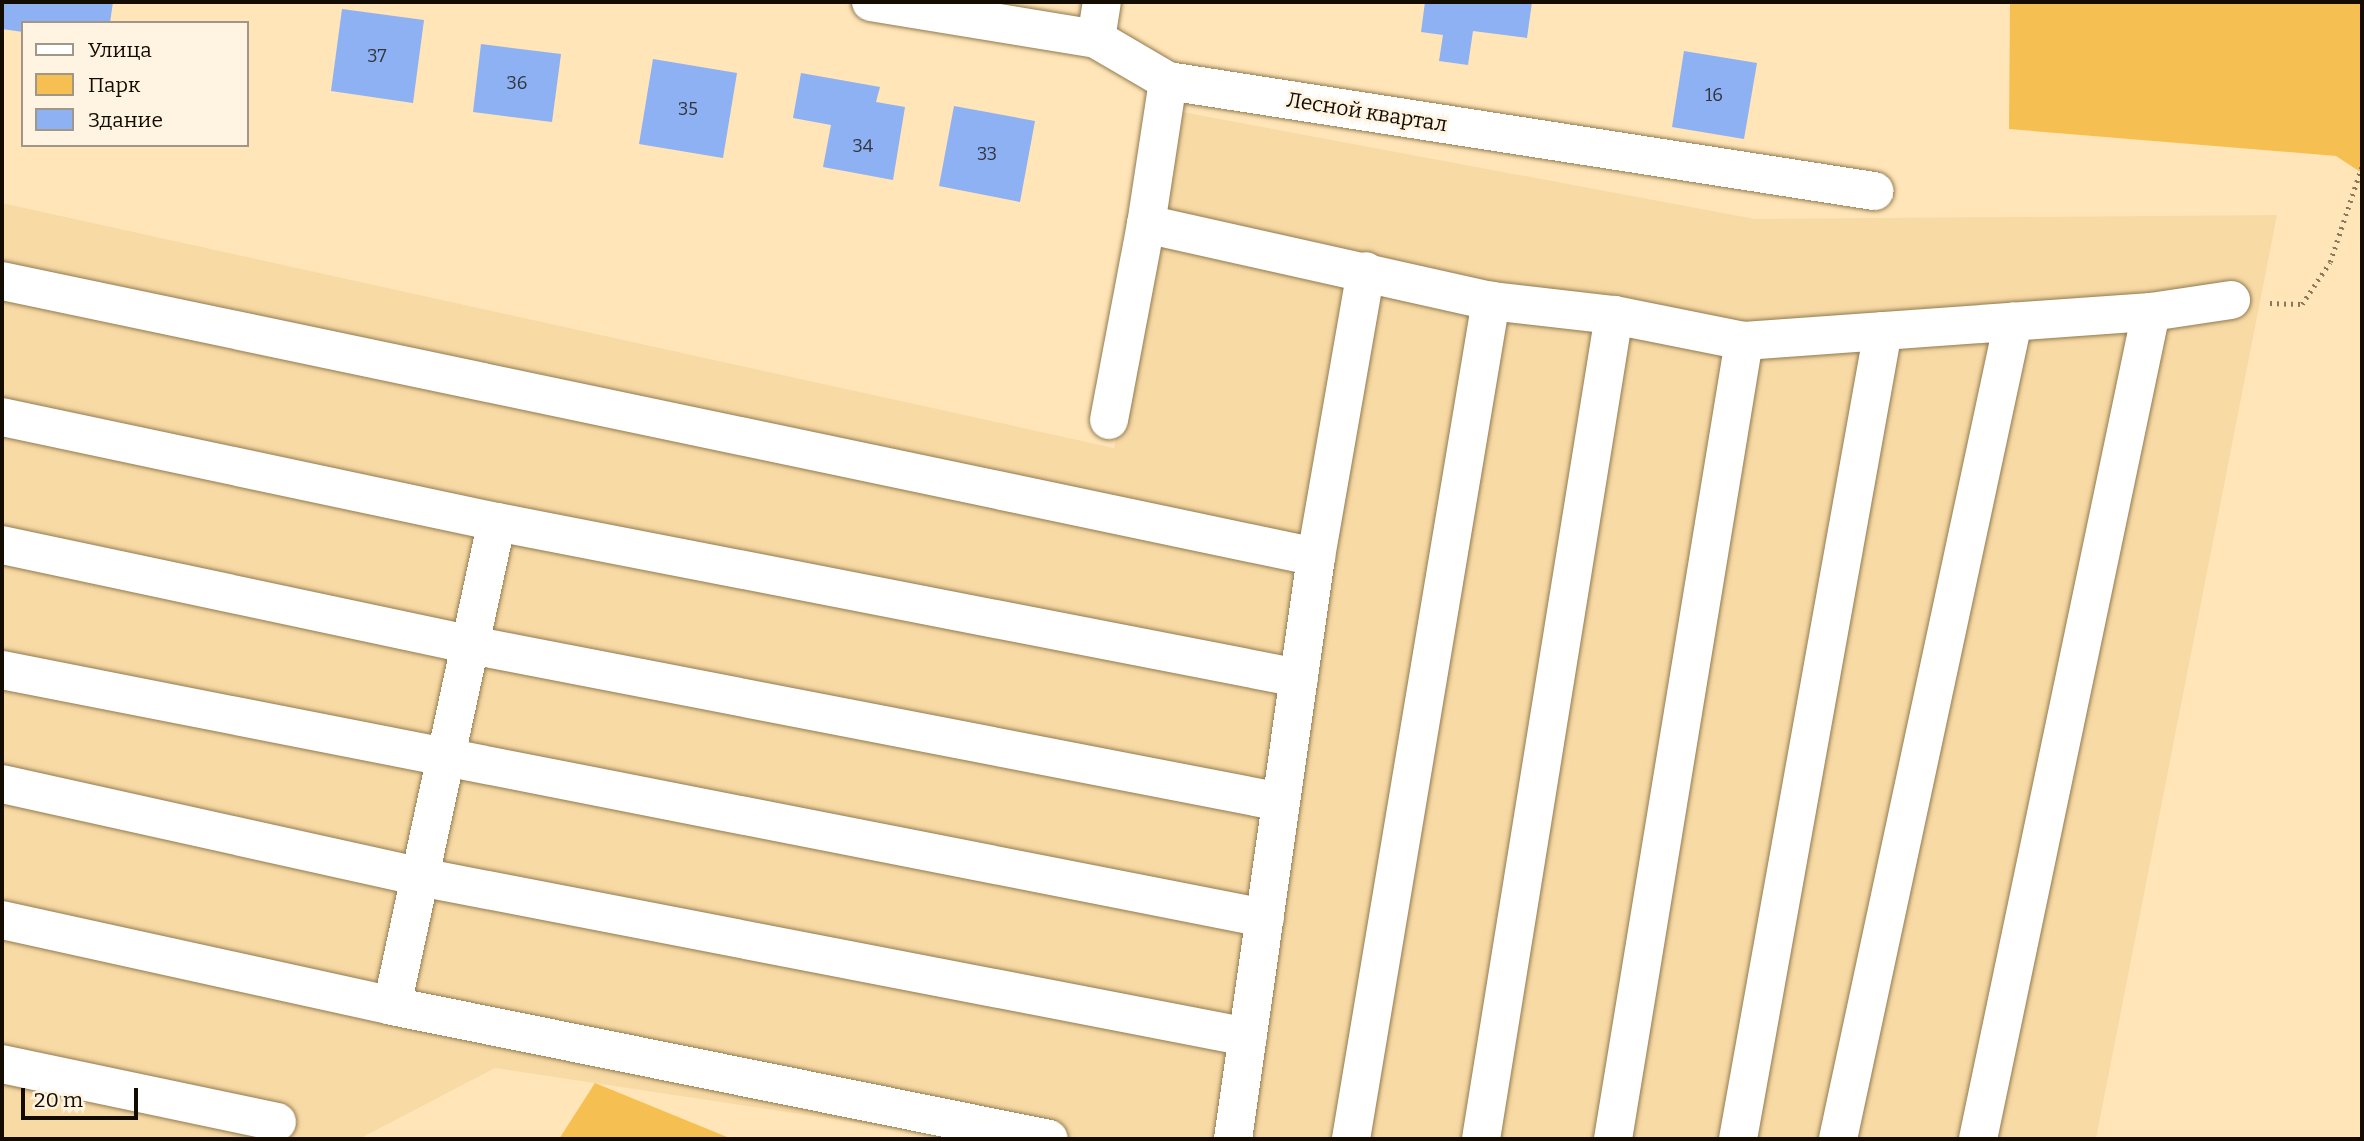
<!DOCTYPE html>
<meta charset="utf-8">
<style>
body{margin:0}
#map{position:relative;width:2364px;height:1141px;overflow:hidden;background:#ffe5b7;font-family:Bitter,serif}
div>[style]{position:absolute}
[style*='--x']{left:calc(var(--x)*1px);top:calc(var(--y)*1px);width:calc(var(--w)*1px);rotate:calc(var(--a)*1deg)}
.built>*{inset:0;background:#f8daa5}
.green>*{inset:0;background:#f6bf51}
.building>*{inset:0;background:#8db1f2}
.path>*{height:4.5px;margin-top:-2.25px;transform-origin:0;background:repeating-linear-gradient(90deg,#89785b 0 2px,transparent 0 7px)}
.roads{filter:drop-shadow(0 0 2px #927b50) drop-shadow(0 0 2px #927b50)}
.minor>*{height:38px;margin:-19px;padding:0 19px;transform-origin:19px;border-radius:19px;background:#fff}
span{translate:-50% -50%;white-space:nowrap;text-align:center;line-height:1.15;-webkit-text-stroke:5px #fff4e2;paint-order:stroke}
.number-label{font-size:18px;color:#32353c}
.number-label span{-webkit-text-stroke-width:0}
.street-label{font-size:21px;color:#140c00}
.frame{position:absolute;inset:0;border:4px solid #140c00;pointer-events:none}
.legend{position:absolute;left:21px;top:21px;width:228px;height:126px;box-sizing:border-box;background:#fff4e2;border:2px solid #a19788;margin:0;padding:9px 12px;list-style:none;font-size:21px;color:#140c00}
.legend li{display:flex;align-items:center;gap:14px;height:35px}
.legend b{width:35px;border:2px solid #a19788}
.scale{position:absolute;left:21px;top:1088px;width:117px;height:32px;box-sizing:border-box;border:4px solid #140c00;border-top:0;padding-left:9px;font-size:21px;line-height:24px;white-space:nowrap;color:#140c00;-webkit-text-stroke:5px #fff4e2;paint-order:stroke}
</style>
<div id="map">
<div class="built">
<div style="clip-path:polygon(1177px 111px,1755px 219px,2277px 215px,2096px 1139px,966px 1139px,495px 1068px,359px 1139px,2px 1139px,2px 203px,1114px 448px)"></div>
</div>
<div class="green">
<div style="clip-path:polygon(2010px 2px,2362px 2px,2362px 173px,2336px 156px,2009px 129px)"></div>
<div style="clip-path:polygon(595px 1083px,732px 1139px,559px 1139px)"></div>
</div>
<div class="building">
<div style="clip-path:polygon(2px 2px,113px 2px,110px 23px,23px 23px,23px 32px,2px 29px)"></div>
<div style="clip-path:polygon(1425px 2px,1532px 2px,1527px 38px,1473px 31px,1468px 65px,1439px 61px,1443px 35px,1421px 32px)"></div>
<div style="clip-path:polygon(342px 9px,424px 20px,413px 103px,331px 91px)"></div>
<div style="clip-path:polygon(481px 44px,561px 54px,552px 122px,473px 112px)"></div>
<div style="clip-path:polygon(1684px 51px,1757px 63px,1744px 139px,1672px 127px)"></div>
<div style="clip-path:polygon(653px 59px,737px 73px,723px 158px,639px 144px)"></div>
<div style="clip-path:polygon(801px 73px,880px 87px,876px 102px,905px 107px,893px 180px,823px 167px,831px 125px,793px 118px)"></div>
<div style="clip-path:polygon(954px 106px,1035px 121px,1020px 202px,939px 186px)"></div>
</div>
<div class="path">
<div style="--x:2270;--y:303;--w:32;--a:2"></div>
<div style="--x:2302;--y:304;--w:50;--a:-56.3"></div>
<div style="--x:2330;--y:262;--w:101;--a:-71.6"></div>
</div>
<div class="roads">
<div class="minor">
<div style="--x:871;--y:2;--w:228;--a:9.3"></div>
<div style="--x:1096;--y:39;--w:83;--a:30.3"></div>
<div style="--x:1168;--y:81;--w:715;--a:8.86"></div>
<div style="--x:1096;--y:39;--w:37;--a:-81"></div>
<div style="--x:1168;--y:81;--w:145;--a:98.7"></div>
<div style="--x:1146;--y:224;--w:353;--a:12.6"></div>
<div style="--x:1491;--y:301;--w:124;--a:6.5"></div>
<div style="--x:1614;--y:315;--w:133;--a:11.3"></div>
<div style="--x:1744;--y:341;--w:408;--a:-4.1"></div>
<div style="--x:2151;--y:312;--w:81;--a:-8.5"></div>
<div style="--x:2;--y:281;--w:1343;--a:11.86"></div>
<div style="--x:2;--y:417;--w:506;--a:11.98"></div>
<div style="--x:497;--y:522;--w:817;--a:11.01"></div>
<div style="--x:1109;--y:420;--w:199;--a:-79.3"></div>
<div style="--x:2;--y:545;--w:480;--a:12"></div>
<div style="--x:471;--y:645;--w:825;--a:10.97"></div>
<div style="--x:2;--y:670;--w:1287;--a:11.11"></div>
<div style="--x:2;--y:784;--w:428;--a:12.5"></div>
<div style="--x:420;--y:877;--w:843;--a:10.94"></div>
<div style="--x:2;--y:920;--w:399;--a:12.4"></div>
<div style="--x:392;--y:1006;--w:670;--a:11.44"></div>
<div style="--x:392;--y:1006;--w:495;--a:-77.8"></div>
<div style="--x:2;--y:1064;--w:281;--a:11.9"></div>
<div style="--x:1233;--y:1139;--w:588;--a:-81.88"></div>
<div style="--x:1316;--y:557;--w:290;--a:-80.1"></div>
<div style="--x:1351;--y:1139;--w:850;--a:-80.52"></div>
<div style="--x:1481;--y:1139;--w:835;--a:-80.83"></div>
<div style="--x:1613;--y:1139;--w:809;--a:-80.68"></div>
<div style="--x:1738;--y:1139;--w:821;--a:-79.83"></div>
<div style="--x:1838;--y:1139;--w:836;--a:-77.91"></div>
<div style="--x:1978;--y:1139;--w:845;--a:-78.18"></div>
</div>
</div>
<div class="number-label">
<span style="left:377px;top:56px">37</span>
<span style="left:517px;top:83px">36</span>
<span style="left:1714px;top:95px">16</span>
<span style="left:688px;top:109px">35</span>
<span style="left:863px;top:146px">34</span>
<span style="left:987px;top:154px">33</span>
</div>
<div class="street-label">
<span style="left:1367px;top:112px;rotate:9deg">Лесной квартал</span>
</div>
<div class="frame"></div>
<ul class="legend">
<li><b style="height:9px;background:#fff"></b>Улица</li>
<li><b style="height:19px;background:#f6bf51"></b>Парк</li>
<li><b style="height:19px;background:#8db1f2"></b>Здание</li>
</ul>
<div class="scale">20 m</div>
</div>
